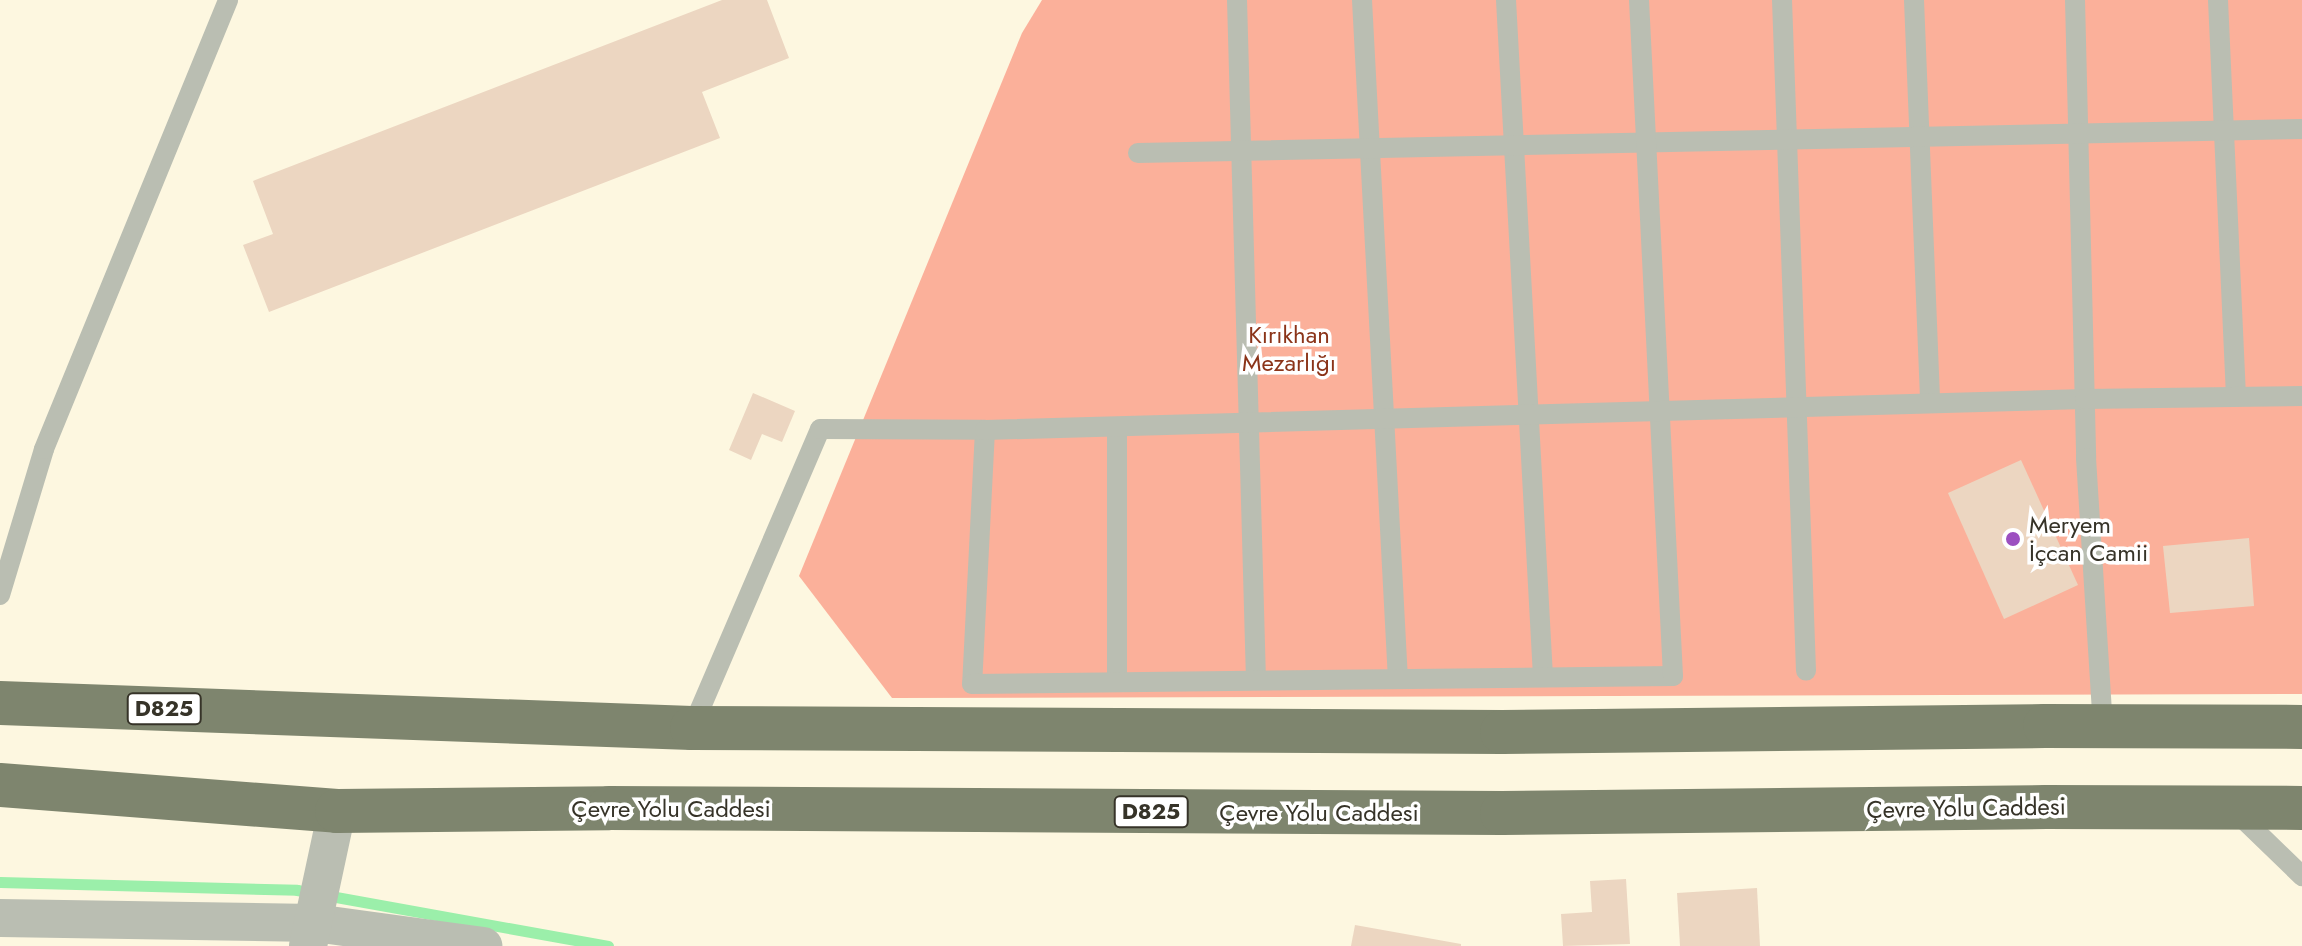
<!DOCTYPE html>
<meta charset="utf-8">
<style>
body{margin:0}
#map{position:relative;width:2302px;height:946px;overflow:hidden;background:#fdf7e0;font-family:Jost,sans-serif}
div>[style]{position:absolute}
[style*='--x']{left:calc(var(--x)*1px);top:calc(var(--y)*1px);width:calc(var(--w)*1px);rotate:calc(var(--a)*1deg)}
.green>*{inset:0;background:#fbb09a}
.stream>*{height:11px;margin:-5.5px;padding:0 5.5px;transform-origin:5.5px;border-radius:5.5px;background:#9befaa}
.building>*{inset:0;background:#ecd6c1}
.service>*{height:20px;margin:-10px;padding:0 10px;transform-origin:10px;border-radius:10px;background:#babeb2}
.minor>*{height:38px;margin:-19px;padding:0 19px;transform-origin:19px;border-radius:19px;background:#babeb2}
.trunk>*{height:44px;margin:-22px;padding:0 22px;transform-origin:22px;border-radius:22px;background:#7e856e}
.dots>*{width:22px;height:22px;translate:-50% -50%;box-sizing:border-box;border:4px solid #fff;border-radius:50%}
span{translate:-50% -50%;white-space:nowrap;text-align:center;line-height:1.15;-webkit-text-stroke:7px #fff;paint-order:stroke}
.shield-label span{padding:2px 6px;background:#fff;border:2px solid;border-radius:6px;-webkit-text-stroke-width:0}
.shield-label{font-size:22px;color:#363328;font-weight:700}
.park-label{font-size:24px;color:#8b3419}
.poi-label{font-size:24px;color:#363328}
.left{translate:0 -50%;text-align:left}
.street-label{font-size:24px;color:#363328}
</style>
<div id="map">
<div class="green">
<div style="clip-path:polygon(1042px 0,2302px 0,2302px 694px,892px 698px,799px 576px,1022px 33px)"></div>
</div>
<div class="stream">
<div style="--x:0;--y:882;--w:297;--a:1.5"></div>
<div style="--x:297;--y:890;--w:316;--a:10.2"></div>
</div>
<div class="building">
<div style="clip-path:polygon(722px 0,767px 0,789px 58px,702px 92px,720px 138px,269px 312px,243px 245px,273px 234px,253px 181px)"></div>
<div style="clip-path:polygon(753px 393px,795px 411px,782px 442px,762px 434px,751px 460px,729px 450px)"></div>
<div style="clip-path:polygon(2021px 460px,2078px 585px,2004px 619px,1948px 493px)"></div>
<div style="clip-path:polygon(2249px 538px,2254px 606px,2170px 613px,2163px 546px)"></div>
<div style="clip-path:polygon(1626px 879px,1630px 944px,1563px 946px,1561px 914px,1592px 912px,1590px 881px)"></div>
<div style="clip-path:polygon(1757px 888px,1760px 946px,1680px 946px,1677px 893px)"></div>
<div style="clip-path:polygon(1355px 925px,1461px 944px,1461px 946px,1351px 946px)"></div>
</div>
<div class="service">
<div style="--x:1237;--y:0;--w:680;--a:88.4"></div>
<div style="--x:1362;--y:0;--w:680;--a:86.97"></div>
<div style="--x:1506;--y:0;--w:678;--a:86.87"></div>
<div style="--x:1782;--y:0;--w:671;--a:87.95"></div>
<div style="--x:1914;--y:0;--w:403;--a:87.7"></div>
<div style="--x:2075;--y:0;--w:458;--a:88.6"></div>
<div style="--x:2086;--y:458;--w:269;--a:86.4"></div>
<div style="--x:2218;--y:0;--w:397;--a:87.4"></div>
<div style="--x:1138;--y:153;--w:1164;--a:-1.18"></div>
<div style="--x:1117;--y:427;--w:255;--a:90"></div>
<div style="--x:985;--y:430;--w:254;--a:92.9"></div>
<div style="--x:972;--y:684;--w:701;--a:-0.65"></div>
<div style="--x:1673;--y:676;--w:677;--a:-92.88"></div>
<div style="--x:0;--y:595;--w:152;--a:-73.2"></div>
<div style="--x:44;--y:449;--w:485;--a:-67.7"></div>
<div style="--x:692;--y:728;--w:325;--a:-66.8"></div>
<div style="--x:820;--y:429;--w:165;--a:0.3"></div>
<div style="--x:985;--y:430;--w:1100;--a:-1.61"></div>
<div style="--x:2085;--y:399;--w:217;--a:-0.8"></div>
<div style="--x:2237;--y:813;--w:91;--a:44.1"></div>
</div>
<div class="minor">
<div style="--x:0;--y:918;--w:315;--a:0.9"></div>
<div style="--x:315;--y:923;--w:170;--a:7.8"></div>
<div style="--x:308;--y:946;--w:138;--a:-77.9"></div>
</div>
<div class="trunk">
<div style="--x:0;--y:703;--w:692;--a:2.07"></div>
<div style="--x:692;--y:728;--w:810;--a:0.28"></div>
<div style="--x:1502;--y:732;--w:543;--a:-0.63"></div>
<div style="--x:2045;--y:726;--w:257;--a:0.2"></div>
<div style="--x:0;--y:785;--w:338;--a:4.4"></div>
<div style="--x:337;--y:811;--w:272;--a:-0.6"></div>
<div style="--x:609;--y:808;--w:893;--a:0.32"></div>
<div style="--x:1502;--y:813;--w:544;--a:-0.63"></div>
<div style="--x:2046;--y:807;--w:256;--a:0.2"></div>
</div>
<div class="dots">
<div style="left:2013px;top:539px;background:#9c4fc0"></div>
</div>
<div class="shield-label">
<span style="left:164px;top:709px">D825</span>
<span style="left:1151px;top:812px">D825</span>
</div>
<div class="park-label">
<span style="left:1289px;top:349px">Kırıkhan<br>Mezarlığı</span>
</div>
<div class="poi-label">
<span class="left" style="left:2029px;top:539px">Meryem<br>İçcan Camii</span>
</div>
<div class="street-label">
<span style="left:1966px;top:808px;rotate:-1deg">Çevre Yolu Caddesi</span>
<span style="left:671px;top:809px">Çevre Yolu Caddesi</span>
<span style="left:1319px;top:813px">Çevre Yolu Caddesi</span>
</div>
</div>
